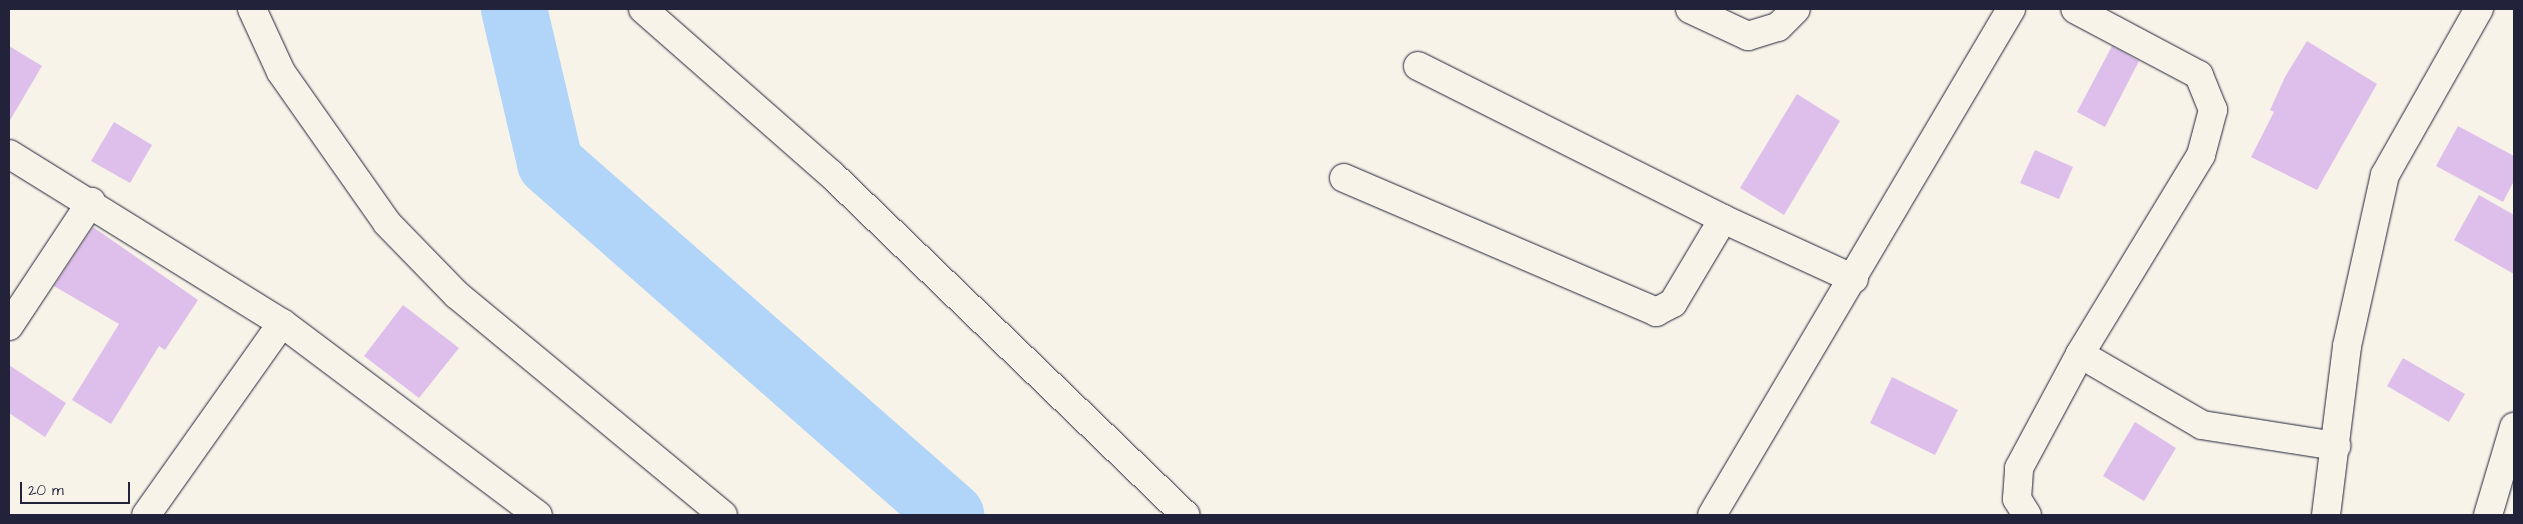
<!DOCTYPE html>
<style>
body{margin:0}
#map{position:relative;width:2523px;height:524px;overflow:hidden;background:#f7f3e8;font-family:"Architects Daughter",sans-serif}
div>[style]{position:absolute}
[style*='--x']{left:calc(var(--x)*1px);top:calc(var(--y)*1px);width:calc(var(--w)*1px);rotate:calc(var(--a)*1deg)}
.river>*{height:66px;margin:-33px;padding:0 33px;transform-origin:33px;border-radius:33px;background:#b1d4f9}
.building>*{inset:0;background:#debfec}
.roads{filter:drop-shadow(0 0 1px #22223b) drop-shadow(0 0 1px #22223b)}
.minor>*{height:28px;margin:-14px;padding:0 14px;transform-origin:14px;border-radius:14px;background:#f7f3e8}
span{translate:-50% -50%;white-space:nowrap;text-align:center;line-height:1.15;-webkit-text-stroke:4px #f7f3e8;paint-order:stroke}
.frame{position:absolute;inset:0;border:10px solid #22223b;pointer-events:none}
.scale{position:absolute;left:20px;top:482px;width:110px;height:22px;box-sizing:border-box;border:2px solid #22223b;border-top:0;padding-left:6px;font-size:15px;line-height:18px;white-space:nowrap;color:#22223b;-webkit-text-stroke:4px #f7f3e8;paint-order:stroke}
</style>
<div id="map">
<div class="river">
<div style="--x:514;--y:9;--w:158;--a:76.8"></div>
<div style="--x:550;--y:163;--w:534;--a:41.28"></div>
</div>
<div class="building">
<div style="clip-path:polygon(2307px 41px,2377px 84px,2317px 190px,2251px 157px,2274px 112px,2270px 110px,2285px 77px)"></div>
<div style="clip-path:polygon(9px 46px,42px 66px,9px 122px)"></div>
<div style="clip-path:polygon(2112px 46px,2139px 61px,2105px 127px,2077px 112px)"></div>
<div style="clip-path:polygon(1797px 94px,1840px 121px,1784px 215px,1740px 188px)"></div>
<div style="clip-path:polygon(114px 122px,152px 145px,130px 183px,91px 161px)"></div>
<div style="clip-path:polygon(2458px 126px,2514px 156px,2514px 181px,2503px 202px,2436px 166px)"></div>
<div style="clip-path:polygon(2035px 150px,2073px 167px,2059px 199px,2020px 183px)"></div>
<div style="clip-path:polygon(2479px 195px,2514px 215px,2514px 274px,2454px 240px)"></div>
<div style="clip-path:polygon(93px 227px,198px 300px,165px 350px,159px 346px,111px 424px,72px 400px,119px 324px,54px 286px)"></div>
<div style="clip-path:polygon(403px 305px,459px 348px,419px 398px,364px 356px)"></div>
<div style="clip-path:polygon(2403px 358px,2465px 394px,2449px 422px,2387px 386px)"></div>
<div style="clip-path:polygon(9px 365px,66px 403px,45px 437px,9px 413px)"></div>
<div style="clip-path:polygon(1892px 377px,1958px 410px,1935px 455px,1870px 423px)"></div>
<div style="clip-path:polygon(2135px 422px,2176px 448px,2144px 501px,2103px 476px)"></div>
</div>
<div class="roads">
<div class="minor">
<div style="--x:252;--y:9;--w:69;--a:65.3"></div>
<div style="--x:281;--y:72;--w:184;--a:54.9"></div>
<div style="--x:387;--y:223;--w:100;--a:45.8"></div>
<div style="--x:457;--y:295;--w:345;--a:39.6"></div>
<div style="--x:643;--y:9;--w:250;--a:41.3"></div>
<div style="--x:831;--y:174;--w:492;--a:43.9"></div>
<div style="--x:1690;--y:9;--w:64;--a:25"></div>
<div style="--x:1748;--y:36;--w:31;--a:-17"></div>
<div style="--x:1778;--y:27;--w:25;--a:-45"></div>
<div style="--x:1418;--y:66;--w:341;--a:26.6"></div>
<div style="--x:1723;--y:219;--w:144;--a:24.6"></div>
<div style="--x:9;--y:154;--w:321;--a:31.8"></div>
<div style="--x:282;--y:323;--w:235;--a:125.3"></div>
<div style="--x:1344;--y:178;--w:340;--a:23.2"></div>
<div style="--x:1656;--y:312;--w:19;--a:-28"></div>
<div style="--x:1673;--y:303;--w:98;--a:-59.2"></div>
<div style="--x:282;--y:323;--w:320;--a:36.9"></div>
<div style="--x:9;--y:326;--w:149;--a:-56.5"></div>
<div style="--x:2080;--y:354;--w:141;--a:30.2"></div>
<div style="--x:2202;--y:425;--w:136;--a:8.9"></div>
<div style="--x:1712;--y:515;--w:588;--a:-59.42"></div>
<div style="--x:2027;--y:515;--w:19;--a:-122"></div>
<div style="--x:2017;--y:499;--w:31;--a:-86"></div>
<div style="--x:2019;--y:468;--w:129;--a:-61.8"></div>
<div style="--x:2080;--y:354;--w:233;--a:-58.7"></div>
<div style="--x:2201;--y:155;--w:47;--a:-75.1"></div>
<div style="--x:2213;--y:110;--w:38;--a:-112"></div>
<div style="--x:2199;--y:75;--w:140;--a:-152"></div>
<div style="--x:2326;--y:515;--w:170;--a:-82.9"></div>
<div style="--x:2347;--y:346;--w:175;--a:-77.5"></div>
<div style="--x:2385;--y:175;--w:191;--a:-60.5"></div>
<div style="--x:2488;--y:515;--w:92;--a:-73.5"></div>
</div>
</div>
<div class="frame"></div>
<div class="scale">20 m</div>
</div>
